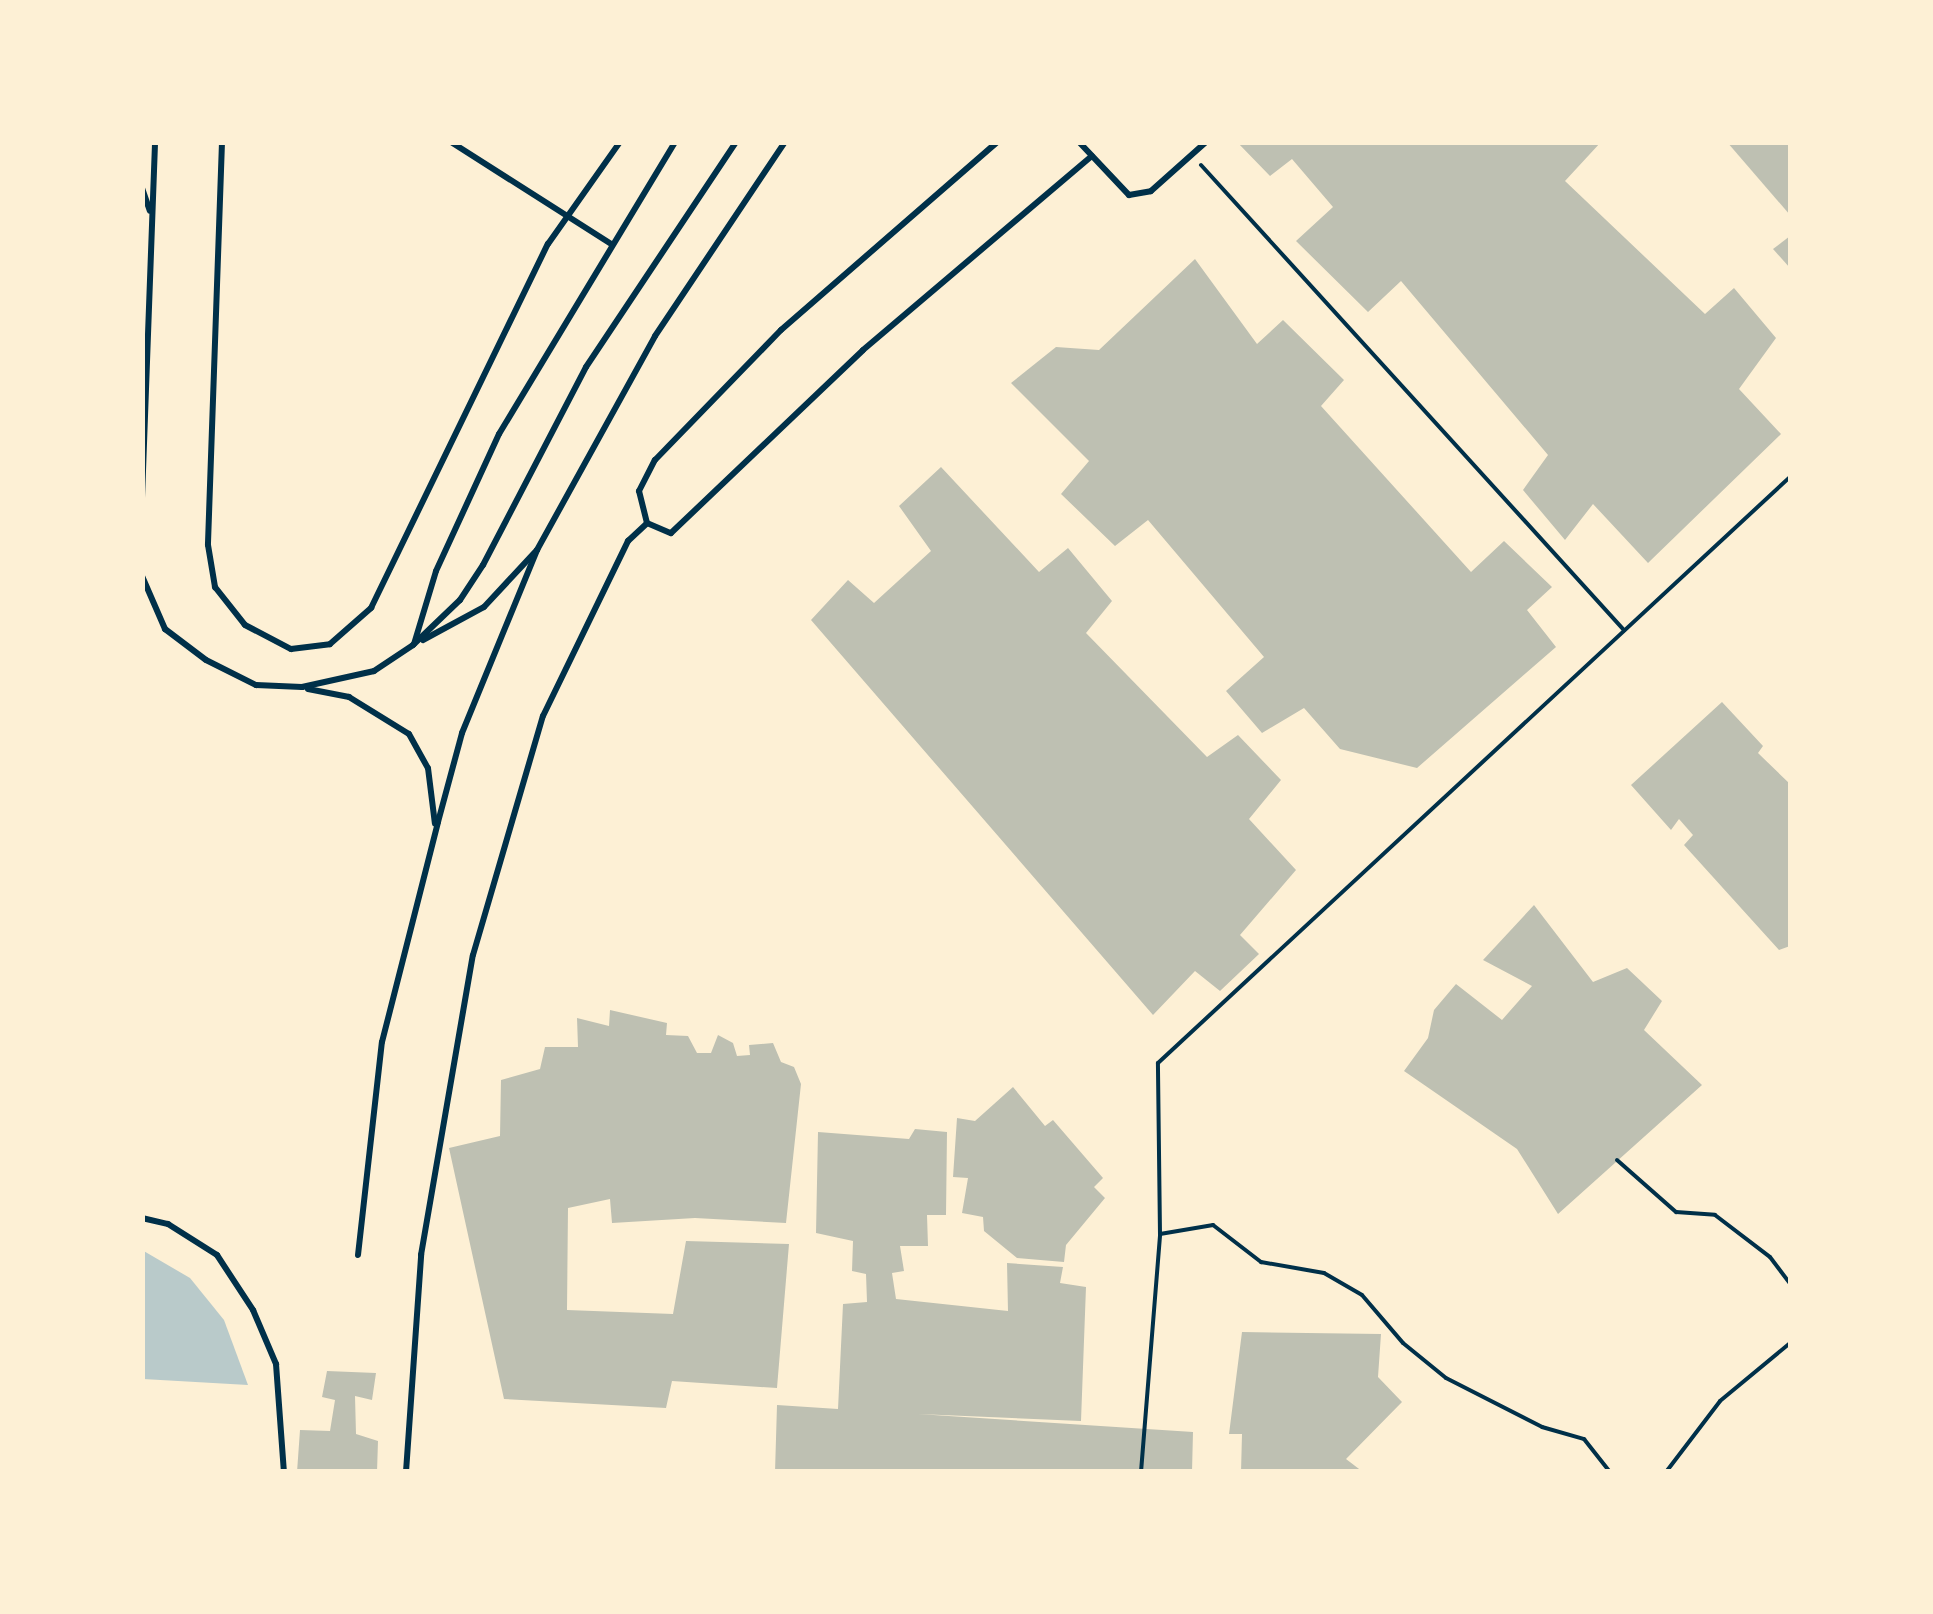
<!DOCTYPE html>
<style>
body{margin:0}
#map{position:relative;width:1933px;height:1614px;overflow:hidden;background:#fdf0d5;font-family:"PT Serif",serif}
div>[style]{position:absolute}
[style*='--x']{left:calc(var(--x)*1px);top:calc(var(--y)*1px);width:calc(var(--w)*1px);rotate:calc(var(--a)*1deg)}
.green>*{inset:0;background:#b9caca}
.building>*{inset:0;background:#bec0b2}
.path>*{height:4px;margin:-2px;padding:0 2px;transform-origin:2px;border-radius:2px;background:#003049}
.service>*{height:6px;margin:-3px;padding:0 3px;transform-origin:3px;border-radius:3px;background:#003049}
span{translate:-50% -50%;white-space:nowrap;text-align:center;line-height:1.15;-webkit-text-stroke:8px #fdf0d5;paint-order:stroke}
.frame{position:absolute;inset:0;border:145px solid #fdf0d5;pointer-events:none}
</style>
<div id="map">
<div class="green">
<div style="clip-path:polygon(142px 1250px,190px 1278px,224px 1320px,248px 1385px,143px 1379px)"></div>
</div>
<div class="building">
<div style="clip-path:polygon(1237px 142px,1601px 142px,1565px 181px,1705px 314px,1734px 288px,1776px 338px,1739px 389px,1781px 434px,1648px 563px,1593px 504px,1565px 540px,1523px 490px,1548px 455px,1401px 281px,1368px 312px,1296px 241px,1333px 207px,1292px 159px,1270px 176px)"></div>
<div style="clip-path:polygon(1727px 142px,1790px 142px,1790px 215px)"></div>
<div style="clip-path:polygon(1790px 236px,1790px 268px,1773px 249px)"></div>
<div style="clip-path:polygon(1195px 259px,1257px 344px,1283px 320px,1344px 380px,1321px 406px,1471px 572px,1504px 541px,1552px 587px,1527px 610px,1556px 647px,1417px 768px,1340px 749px,1304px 708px,1262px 733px,1226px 691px,1264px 657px,1148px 520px,1115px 546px,1061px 494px,1089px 461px,1011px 383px,1056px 347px,1099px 350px)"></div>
<div style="clip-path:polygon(941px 467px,1039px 572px,1068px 548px,1112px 601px,1086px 633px,1207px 757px,1238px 735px,1281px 780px,1249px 819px,1296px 870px,1240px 935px,1259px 954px,1220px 991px,1195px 971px,1153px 1015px,811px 620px,848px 580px,874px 603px,931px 551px,899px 506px)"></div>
<div style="clip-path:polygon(1722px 702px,1763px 746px,1758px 753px,1790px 784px,1790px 946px,1779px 950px,1684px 845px,1693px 835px,1679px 819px,1671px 830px,1631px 785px)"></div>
<div style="clip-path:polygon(1534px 905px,1593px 982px,1627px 968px,1662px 1001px,1644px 1030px,1702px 1085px,1558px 1214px,1517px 1149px,1404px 1071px,1428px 1038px,1434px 1010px,1456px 984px,1502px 1020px,1532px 986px,1483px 960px)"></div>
<div style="clip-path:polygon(610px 1010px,667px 1023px,666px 1035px,688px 1036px,697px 1053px,711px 1053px,718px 1035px,733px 1043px,737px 1056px,750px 1055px,749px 1045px,773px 1043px,781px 1062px,794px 1067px,801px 1084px,786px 1223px,695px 1218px,612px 1223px,610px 1199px,568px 1208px,567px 1310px,673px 1314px,686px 1241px,789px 1244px,777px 1388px,672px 1381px,666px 1408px,504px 1399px,449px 1148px,500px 1136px,501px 1080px,540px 1069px,545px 1047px,578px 1047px,577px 1018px,609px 1026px)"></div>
<div style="clip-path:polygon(1013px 1087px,1045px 1126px,1053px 1120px,1103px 1178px,1094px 1187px,1105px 1198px,1066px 1245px,1064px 1262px,1017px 1258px,984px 1231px,983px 1217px,962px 1213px,968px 1178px,953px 1177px,957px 1118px,975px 1121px)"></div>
<div style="clip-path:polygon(915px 1129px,947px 1132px,946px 1215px,927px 1215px,928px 1246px,900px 1246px,904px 1271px,892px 1273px,896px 1299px,1008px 1311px,1007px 1263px,1063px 1267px,1060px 1283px,1086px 1287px,1081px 1421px,918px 1414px,1193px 1432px,1192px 1472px,775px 1472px,777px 1405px,838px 1409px,843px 1304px,867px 1302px,866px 1274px,852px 1271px,853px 1241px,816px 1233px,818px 1132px,909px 1139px)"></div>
<div style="clip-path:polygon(1242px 1332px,1381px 1334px,1378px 1377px,1402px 1402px,1346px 1459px,1363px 1472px,1241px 1472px,1242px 1434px,1229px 1434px)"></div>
<div style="clip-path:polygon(327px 1371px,376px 1373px,372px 1400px,355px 1396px,356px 1434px,378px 1441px,377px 1472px,297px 1472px,300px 1430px,330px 1431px,335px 1400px,322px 1397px)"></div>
</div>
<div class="path">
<div style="--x:1201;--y:165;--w:629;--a:47.71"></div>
<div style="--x:1617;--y:1160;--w:79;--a:41.4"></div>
<div style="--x:1676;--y:1212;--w:39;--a:4"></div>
<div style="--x:1715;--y:1215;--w:69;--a:37.4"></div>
<div style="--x:1770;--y:1257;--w:34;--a:53"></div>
<div style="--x:1160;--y:1234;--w:54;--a:-9.6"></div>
<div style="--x:1213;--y:1225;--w:61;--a:37.6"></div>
<div style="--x:1261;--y:1262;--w:64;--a:9.9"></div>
<div style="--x:1324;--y:1273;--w:44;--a:30.1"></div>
<div style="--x:1362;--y:1295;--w:63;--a:49.5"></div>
<div style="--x:1403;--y:1343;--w:55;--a:39.1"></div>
<div style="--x:1446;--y:1378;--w:108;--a:27"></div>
<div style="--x:1542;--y:1427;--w:44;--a:15.9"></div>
<div style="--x:1584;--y:1439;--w:42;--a:51.8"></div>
<div style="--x:1141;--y:1472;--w:239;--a:-85.4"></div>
<div style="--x:1160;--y:1234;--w:171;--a:-90.7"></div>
<div style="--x:1158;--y:1063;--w:862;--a:-42.84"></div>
<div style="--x:1666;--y:1472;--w:89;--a:-52.7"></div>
<div style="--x:1720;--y:1401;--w:91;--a:-39.6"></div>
</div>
<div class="service">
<div style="--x:222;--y:142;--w:403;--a:92"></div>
<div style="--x:208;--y:545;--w:43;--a:80.5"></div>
<div style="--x:215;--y:587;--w:48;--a:51.7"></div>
<div style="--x:245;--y:625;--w:52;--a:27.6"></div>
<div style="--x:291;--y:649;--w:39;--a:-7"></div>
<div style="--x:330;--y:644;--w:55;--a:-41.3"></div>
<div style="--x:371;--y:608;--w:405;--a:-64.1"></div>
<div style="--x:548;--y:244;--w:125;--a:-54.8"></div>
<div style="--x:451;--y:142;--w:190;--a:32.5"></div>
<div style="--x:1079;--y:142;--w:73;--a:46.7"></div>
<div style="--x:1129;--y:195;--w:22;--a:-10"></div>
<div style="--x:1151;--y:191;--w:74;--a:-41.7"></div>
<div style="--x:142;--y:188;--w:24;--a:71"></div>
<div style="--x:142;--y:498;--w:356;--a:-87.9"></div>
<div style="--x:647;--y:523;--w:26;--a:23"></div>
<div style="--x:671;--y:533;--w:265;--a:-43.6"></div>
<div style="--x:863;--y:350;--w:300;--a:-40.3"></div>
<div style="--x:647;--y:523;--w:33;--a:-104"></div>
<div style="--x:639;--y:491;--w:35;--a:-63"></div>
<div style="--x:655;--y:460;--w:181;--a:-45.9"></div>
<div style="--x:781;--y:330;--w:286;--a:-41"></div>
<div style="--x:142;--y:576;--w:58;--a:66.5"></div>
<div style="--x:165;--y:629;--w:51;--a:37.1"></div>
<div style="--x:206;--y:660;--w:56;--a:26.6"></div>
<div style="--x:256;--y:685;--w:46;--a:2.5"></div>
<div style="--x:302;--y:687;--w:74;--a:-12.5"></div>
<div style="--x:374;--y:671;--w:47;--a:-33.7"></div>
<div style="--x:413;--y:645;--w:65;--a:-43.8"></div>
<div style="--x:460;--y:600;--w:42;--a:-56.7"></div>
<div style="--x:483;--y:565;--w:223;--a:-62.5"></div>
<div style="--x:586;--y:367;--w:270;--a:-56.3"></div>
<div style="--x:423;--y:640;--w:69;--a:-28.4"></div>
<div style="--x:484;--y:607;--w:78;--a:-47.1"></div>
<div style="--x:537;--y:550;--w:244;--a:-61.1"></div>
<div style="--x:655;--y:336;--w:234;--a:-56.2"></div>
<div style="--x:414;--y:644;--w:76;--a:-73.2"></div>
<div style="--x:436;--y:571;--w:151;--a:-65.3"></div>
<div style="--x:499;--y:434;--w:341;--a:-58.9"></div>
<div style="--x:308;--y:689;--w:42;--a:11"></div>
<div style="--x:349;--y:697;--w:70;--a:31.7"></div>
<div style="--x:409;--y:734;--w:39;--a:61"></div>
<div style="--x:428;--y:768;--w:56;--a:82.9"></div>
<div style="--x:142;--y:1218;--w:27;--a:13"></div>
<div style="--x:168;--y:1224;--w:58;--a:32.3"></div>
<div style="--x:217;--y:1255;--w:66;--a:56.8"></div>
<div style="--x:253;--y:1310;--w:59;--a:66.9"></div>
<div style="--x:276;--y:1364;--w:108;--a:85.8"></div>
<div style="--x:358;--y:1255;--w:214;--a:-83.6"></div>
<div style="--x:382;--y:1042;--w:227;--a:-75.7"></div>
<div style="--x:438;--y:822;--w:92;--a:-74.9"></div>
<div style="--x:462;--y:733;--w:198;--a:-67.7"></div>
<div style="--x:406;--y:1472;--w:218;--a:-86"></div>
<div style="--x:421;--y:1255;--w:304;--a:-80.2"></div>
<div style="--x:473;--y:955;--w:249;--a:-73.7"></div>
<div style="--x:543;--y:716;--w:195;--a:-64.1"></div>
<div style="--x:628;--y:541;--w:26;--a:-43"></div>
</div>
<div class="frame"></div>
</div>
